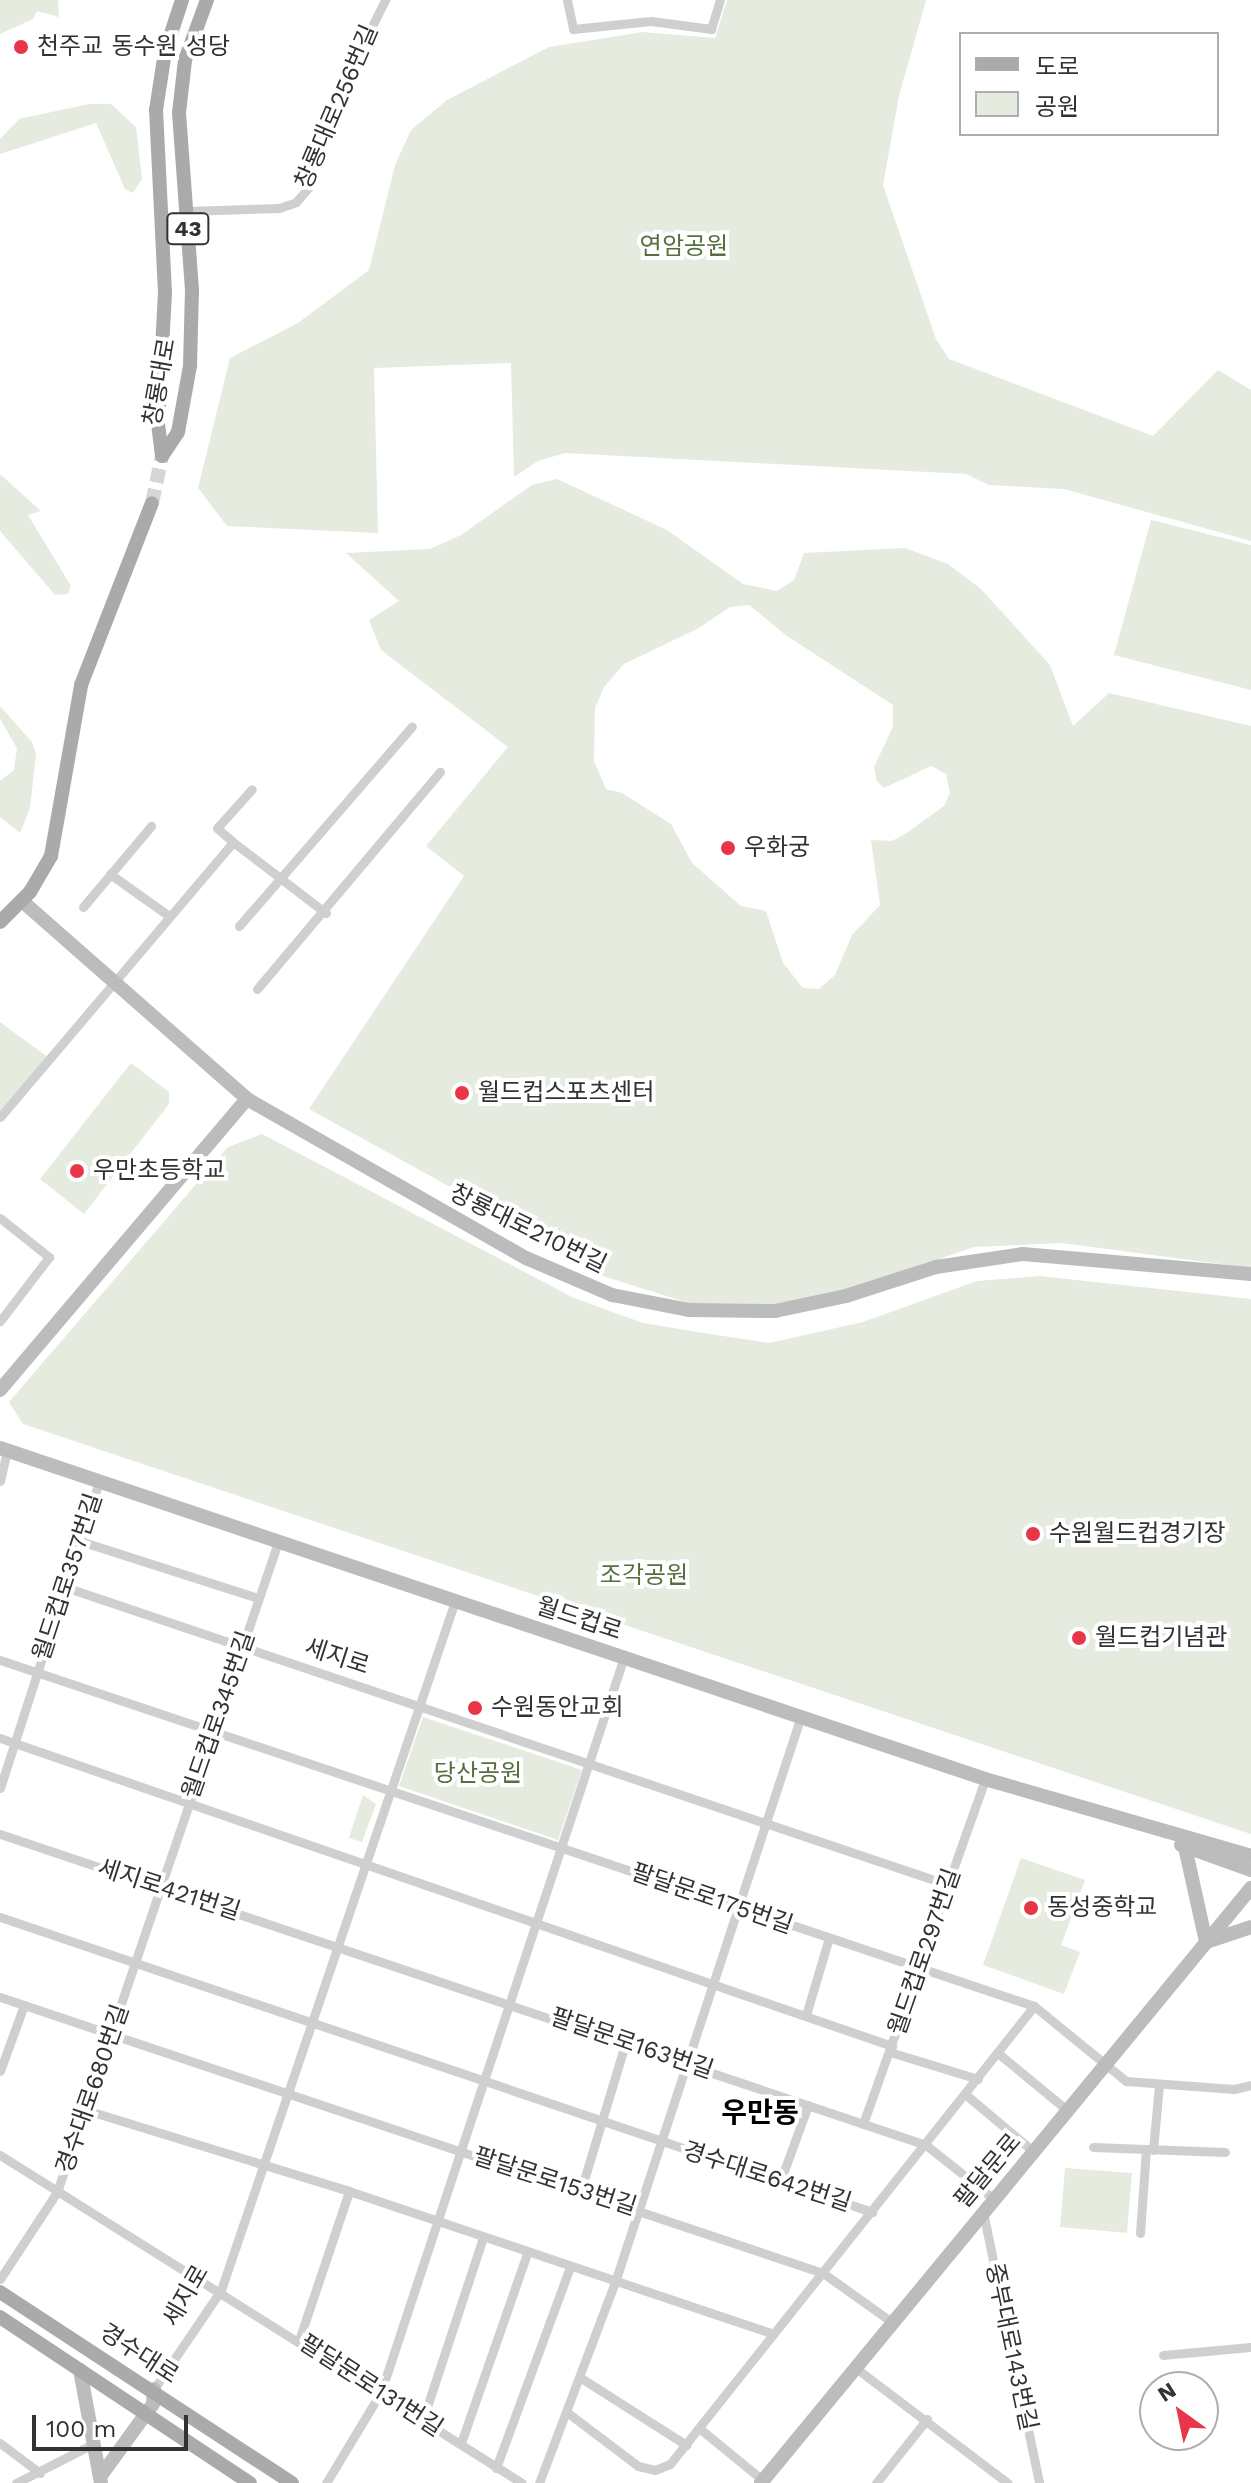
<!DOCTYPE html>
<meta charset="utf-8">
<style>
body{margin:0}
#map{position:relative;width:1251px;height:2483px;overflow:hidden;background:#fff;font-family:"Work Sans","Noto Sans KR",sans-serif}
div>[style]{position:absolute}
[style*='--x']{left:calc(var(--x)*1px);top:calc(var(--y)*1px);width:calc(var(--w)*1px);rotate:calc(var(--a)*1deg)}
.green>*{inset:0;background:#e5ebde}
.primary-tunnel>*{height:14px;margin-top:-7px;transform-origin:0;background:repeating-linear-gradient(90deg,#d6d6d6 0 14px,transparent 0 21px)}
.street>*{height:9px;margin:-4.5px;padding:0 4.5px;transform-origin:4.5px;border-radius:4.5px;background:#cfcfcf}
.secondary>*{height:14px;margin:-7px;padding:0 7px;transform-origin:7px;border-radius:7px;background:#bcbcbc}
.primary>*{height:14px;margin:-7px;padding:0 7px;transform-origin:7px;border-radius:7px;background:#aaa}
.dots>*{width:22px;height:22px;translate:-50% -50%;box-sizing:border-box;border:4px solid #fff;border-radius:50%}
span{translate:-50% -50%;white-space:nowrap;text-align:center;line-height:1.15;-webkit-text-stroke:8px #fff;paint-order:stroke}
.shield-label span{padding:2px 6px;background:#fff;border:2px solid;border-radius:6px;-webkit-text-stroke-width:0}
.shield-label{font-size:22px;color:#323232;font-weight:700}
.poi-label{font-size:24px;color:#323232}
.left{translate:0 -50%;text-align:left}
.street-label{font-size:24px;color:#323232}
.park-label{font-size:24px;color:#576f3e}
.quarter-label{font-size:28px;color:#000;font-weight:700}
.legend{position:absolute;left:959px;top:32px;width:260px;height:104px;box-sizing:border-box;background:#fff;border:2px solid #adadad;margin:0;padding:10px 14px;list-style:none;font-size:24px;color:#323232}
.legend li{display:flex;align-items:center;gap:16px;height:40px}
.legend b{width:40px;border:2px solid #adadad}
.north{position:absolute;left:1139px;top:2371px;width:80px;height:80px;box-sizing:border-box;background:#fff;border:2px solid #adadad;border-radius:50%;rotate:327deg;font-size:22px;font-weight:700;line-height:32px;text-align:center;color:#323232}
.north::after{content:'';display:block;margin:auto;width:28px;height:36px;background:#e83548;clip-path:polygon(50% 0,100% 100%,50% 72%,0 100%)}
.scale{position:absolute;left:32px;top:2415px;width:156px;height:36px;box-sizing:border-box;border:4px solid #323232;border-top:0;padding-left:10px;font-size:24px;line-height:28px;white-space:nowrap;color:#323232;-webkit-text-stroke:6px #fff;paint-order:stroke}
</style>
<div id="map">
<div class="green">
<div style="clip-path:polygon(0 0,58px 0,59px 17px,37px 11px,33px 19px,0 34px)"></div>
<div style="clip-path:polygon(727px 0,926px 0,899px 96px,883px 185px,936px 339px,949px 359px,1153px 436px,1218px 370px,1251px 390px,1251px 541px,1064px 489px,989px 485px,966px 474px,565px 453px,538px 461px,514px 477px,511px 363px,374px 368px,378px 533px,227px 526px,198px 488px,230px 358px,298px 323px,369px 270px,395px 165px,411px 130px,447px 100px,549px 47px,643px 32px,715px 38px)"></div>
<div style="clip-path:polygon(89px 104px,111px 104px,136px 127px,142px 179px,133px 193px,125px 189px,96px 123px,0 154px,0 139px,19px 119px)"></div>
<div style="clip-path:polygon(0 474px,41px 511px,28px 515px,71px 586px,68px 594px,55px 595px,0 531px)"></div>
<div style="clip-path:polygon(evenodd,557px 479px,667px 530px,743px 584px,777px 591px,794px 580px,804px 553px,905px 548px,948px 564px,981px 589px,1050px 665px,1073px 726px,1109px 693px,1251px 726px,1251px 1268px,1062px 1243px,974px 1247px,835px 1295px,782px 1306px,701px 1307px,584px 1270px,539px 1236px,309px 1109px,464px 876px,426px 846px,508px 747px,381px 650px,369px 620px,399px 601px,346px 553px,430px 549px,461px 535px,532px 485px,557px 479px,749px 605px,787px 636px,893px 705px,893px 727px,874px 767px,877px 781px,884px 788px,931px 766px,946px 774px,950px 793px,944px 806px,905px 834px,892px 841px,871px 840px,880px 905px,852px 935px,835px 975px,819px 989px,803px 988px,783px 963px,766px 911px,741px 906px,692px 863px,671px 824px,622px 793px,606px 789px,594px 761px,595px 708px,604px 687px,624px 664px,699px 628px,730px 607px,749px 605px)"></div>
<div style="clip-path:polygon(1151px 520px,1251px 545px,1251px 690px,1114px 655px)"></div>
<div style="clip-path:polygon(0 706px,32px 742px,36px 754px,30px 808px,20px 833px,0 817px,0 781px,14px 770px,17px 748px,0 719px)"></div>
<div style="clip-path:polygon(0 1022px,49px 1058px,0 1117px)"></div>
<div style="clip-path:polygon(131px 1063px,169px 1092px,169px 1104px,84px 1214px,40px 1179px)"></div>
<div style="clip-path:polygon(262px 1134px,574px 1298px,643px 1323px,691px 1331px,769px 1343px,863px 1322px,977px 1281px,1040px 1276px,1251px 1299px,1251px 1834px,23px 1424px,9px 1402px,228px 1147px)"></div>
<div style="clip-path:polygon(423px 1717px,582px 1770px,558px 1840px,399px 1786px)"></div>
<div style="clip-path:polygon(363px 1795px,376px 1804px,362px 1842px,349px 1838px)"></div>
<div style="clip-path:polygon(1021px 1858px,1085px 1880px,1061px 1945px,1080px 1952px,1064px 1994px,983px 1965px)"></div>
<div style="clip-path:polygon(1065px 2168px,1132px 2173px,1127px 2233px,1060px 2227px)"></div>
</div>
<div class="primary-tunnel">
<div style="--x:152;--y:503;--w:48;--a:-78"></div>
</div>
<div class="street">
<div style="--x:567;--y:0;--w:30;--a:78"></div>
<div style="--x:573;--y:29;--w:78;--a:-5.9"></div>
<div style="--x:651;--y:21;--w:61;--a:7.6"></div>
<div style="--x:711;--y:29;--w:30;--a:-73"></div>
<div style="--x:187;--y:211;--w:92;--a:-1.9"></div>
<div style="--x:279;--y:208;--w:18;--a:-19"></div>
<div style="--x:296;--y:202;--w:18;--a:-49"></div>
<div style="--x:308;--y:188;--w:85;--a:-73.7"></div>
<div style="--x:332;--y:106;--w:119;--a:-63.4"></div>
<div style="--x:233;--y:842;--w:117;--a:37.4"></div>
<div style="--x:110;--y:874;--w:72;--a:35.4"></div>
<div style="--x:83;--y:907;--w:106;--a:-50"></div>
<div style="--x:239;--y:926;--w:264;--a:-49.1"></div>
<div style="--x:257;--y:989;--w:284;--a:-49.9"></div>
<div style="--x:0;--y:1117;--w:360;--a:-49.7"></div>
<div style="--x:233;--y:842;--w:21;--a:-139"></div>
<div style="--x:217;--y:828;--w:52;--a:-48.1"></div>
<div style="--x:0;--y:1218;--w:63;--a:38.5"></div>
<div style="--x:49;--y:1257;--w:81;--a:127.4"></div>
<div style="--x:0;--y:1481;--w:32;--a:-77"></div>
<div style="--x:80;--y:1541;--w:187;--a:17.8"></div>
<div style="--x:65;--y:1587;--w:933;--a:18.63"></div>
<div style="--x:0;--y:1660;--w:1090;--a:18.5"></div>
<div style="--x:1034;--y:2006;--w:119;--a:39.2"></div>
<div style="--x:1126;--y:2081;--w:108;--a:4.2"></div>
<div style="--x:1234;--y:2089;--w:17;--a:-13"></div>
<div style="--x:0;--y:1738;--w:944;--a:19.05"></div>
<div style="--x:0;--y:1788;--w:322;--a:-72.1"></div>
<div style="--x:0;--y:1834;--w:977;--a:18.56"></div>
<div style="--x:926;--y:2145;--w:87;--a:38.5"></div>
<div style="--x:0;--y:1917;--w:921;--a:18.69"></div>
<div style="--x:0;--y:1997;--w:868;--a:18.54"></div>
<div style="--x:823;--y:2273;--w:86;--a:35.5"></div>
<div style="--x:806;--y:2015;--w:80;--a:-73.4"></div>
<div style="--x:890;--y:2052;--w:92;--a:17.1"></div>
<div style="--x:999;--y:2054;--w:88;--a:39.5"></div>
<div style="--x:0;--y:2071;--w:70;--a:-70"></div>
<div style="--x:965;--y:2094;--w:89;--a:40"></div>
<div style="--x:86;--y:2110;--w:275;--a:17.1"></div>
<div style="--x:349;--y:2191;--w:448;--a:18.6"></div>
<div style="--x:863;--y:2124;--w:366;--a:-70.5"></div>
<div style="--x:1093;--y:2147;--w:132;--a:2.2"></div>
<div style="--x:1153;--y:2150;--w:65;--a:-84.7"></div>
<div style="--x:0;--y:2155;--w:616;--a:32.14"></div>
<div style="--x:780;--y:2182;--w:82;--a:-70"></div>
<div style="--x:581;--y:2190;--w:156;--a:-73.2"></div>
<div style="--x:983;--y:2212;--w:277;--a:78.3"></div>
<div style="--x:1140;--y:2233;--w:84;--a:-85.9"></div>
<div style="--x:0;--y:2279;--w:104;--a:-56.8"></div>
<div style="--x:57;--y:2192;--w:687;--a:-71.22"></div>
<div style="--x:299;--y:2340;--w:157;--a:-71.4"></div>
<div style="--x:1163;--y:2355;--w:88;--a:-5.2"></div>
<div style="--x:857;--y:2369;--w:189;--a:37.1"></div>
<div style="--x:581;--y:2378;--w:125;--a:32.5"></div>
<div style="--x:154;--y:2389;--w:120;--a:-55.9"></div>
<div style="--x:221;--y:2290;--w:728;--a:-71.24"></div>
<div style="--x:568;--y:2413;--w:88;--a:37.1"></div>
<div style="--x:638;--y:2466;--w:17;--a:13"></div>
<div style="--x:655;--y:2470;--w:16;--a:-22"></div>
<div style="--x:670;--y:2464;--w:585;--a:-51.52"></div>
<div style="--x:423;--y:2419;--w:191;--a:-71.7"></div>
<div style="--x:699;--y:2428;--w:85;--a:39.3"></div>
<div style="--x:0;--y:2443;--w:50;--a:36.9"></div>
<div style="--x:461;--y:2443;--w:201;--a:-70.8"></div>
<div style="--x:496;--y:2468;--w:214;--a:-69.8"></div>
<div style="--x:16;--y:2483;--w:84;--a:-26.9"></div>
<div style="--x:326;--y:2483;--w:106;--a:-58.9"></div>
<div style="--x:381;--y:2392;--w:774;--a:-71.71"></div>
<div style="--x:539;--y:2483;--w:215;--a:-69.3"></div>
<div style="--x:615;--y:2282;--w:596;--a:-71.81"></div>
<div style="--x:876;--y:2483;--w:82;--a:-51.4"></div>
</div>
<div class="secondary">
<div style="--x:22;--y:901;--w:300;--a:41.3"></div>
<div style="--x:247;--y:1099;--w:321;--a:29.7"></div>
<div style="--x:526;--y:1258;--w:94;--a:23.3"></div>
<div style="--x:612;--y:1295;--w:78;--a:11"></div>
<div style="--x:689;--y:1310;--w:86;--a:0.7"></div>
<div style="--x:775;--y:1311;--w:73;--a:-11.9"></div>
<div style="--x:846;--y:1296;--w:95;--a:-17.9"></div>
<div style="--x:936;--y:1267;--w:88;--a:-8.5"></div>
<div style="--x:1023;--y:1254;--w:229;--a:5"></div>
<div style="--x:0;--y:1390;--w:382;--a:-49.7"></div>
<div style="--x:0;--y:1448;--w:1039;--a:18.57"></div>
<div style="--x:985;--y:1779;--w:277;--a:16.1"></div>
<div style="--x:1181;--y:1845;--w:74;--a:19.7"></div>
<div style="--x:1185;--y:1847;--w:97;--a:77.5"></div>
<div style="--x:1206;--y:1942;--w:47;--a:-18.4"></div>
<div style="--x:80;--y:2370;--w:115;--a:79.5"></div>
<div style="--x:100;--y:2477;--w:90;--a:-54"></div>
<div style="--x:153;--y:2404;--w:15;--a:-86"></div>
<div style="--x:761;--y:2483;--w:771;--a:-50.53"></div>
</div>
<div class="primary">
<div style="--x:162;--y:456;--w:29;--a:-56"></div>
<div style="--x:178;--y:432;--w:67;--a:-79.7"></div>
<div style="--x:190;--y:366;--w:76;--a:-88.5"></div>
<div style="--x:192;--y:290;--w:177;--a:-94.2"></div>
<div style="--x:179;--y:113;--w:53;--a:-83.5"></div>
<div style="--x:185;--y:60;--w:64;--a:-69.9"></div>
<div style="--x:162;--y:456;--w:34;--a:-97"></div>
<div style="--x:158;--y:422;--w:129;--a:-86.9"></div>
<div style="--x:165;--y:293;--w:183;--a:-92.8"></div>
<div style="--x:156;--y:110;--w:59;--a:-81.2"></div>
<div style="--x:165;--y:52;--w:55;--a:-71.9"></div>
<div style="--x:0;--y:922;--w:42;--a:-45"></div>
<div style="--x:30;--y:892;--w:42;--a:-59.7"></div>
<div style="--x:51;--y:856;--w:174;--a:-80"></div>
<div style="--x:81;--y:685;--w:195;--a:-68.7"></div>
<div style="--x:0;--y:2292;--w:349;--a:33.2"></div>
<div style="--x:0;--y:2317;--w:300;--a:33.6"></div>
</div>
<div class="dots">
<div style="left:21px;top:47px;background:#e83548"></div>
<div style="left:728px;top:848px;background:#e83548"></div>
<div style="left:462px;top:1093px;background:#e83548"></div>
<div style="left:77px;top:1171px;background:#e83548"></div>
<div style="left:1033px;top:1534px;background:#e83548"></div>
<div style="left:1079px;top:1638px;background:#e83548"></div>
<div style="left:475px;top:1708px;background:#e83548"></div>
<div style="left:1031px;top:1908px;background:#e83548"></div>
</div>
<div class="shield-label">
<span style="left:188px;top:229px">43</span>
</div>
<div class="poi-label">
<span class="left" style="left:37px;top:47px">천주교 동수원 성당</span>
<span class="left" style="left:744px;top:848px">우화궁</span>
<span class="left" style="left:478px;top:1093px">월드컵스포츠센터</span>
<span class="left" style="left:93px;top:1171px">우만초등학교</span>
<span class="left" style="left:1049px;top:1534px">수원월드컵경기장</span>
<span class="left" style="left:1095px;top:1638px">월드컵기념관</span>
<span class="left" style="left:491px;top:1708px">수원동안교회</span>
<span class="left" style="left:1047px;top:1908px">동성중학교</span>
</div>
<div class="street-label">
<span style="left:337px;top:107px;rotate:-67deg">창룡대로256번길</span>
<span style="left:160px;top:382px;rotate:-80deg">창룡대로</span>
<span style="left:528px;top:1229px;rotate:26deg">창룡대로210번길</span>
<span style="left:68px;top:1577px;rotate:-72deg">월드컵로357번길</span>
<span style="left:579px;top:1619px;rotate:18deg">월드컵로</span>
<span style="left:337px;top:1657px;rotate:18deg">세지로</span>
<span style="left:219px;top:1715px;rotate:-71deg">월드컵로345번길</span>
<span style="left:169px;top:1890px;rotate:18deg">세지로421번길</span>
<span style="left:712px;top:1899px;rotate:19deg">팔달문로175번길</span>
<span style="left:925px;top:1952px;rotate:-71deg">월드컵로297번길</span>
<span style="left:632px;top:2044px;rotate:19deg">팔달문로163번길</span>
<span style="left:93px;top:2089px;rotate:-71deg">경수대로680번길</span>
<span style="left:988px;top:2171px;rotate:-50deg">팔달문로</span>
<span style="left:767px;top:2177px;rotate:18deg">경수대로642번길</span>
<span style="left:555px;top:2182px;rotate:18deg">팔달문로153번길</span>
<span style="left:186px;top:2296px;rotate:-60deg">세지로</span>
<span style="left:1011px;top:2347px;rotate:78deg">중부대로143번길</span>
<span style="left:139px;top:2354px;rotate:33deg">경수대로</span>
<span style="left:371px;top:2386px;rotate:33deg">팔달문로131번길</span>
</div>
<div class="park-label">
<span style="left:684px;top:247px">연암공원</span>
<span style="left:644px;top:1576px">조각공원</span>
<span style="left:478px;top:1774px">당산공원</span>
</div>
<div class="quarter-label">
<span style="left:760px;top:2113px">우만동</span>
</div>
<ul class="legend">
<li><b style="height:10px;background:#aaa"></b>도로</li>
<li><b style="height:22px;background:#e5ebde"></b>공원</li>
</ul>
<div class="north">N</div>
<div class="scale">100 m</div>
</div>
